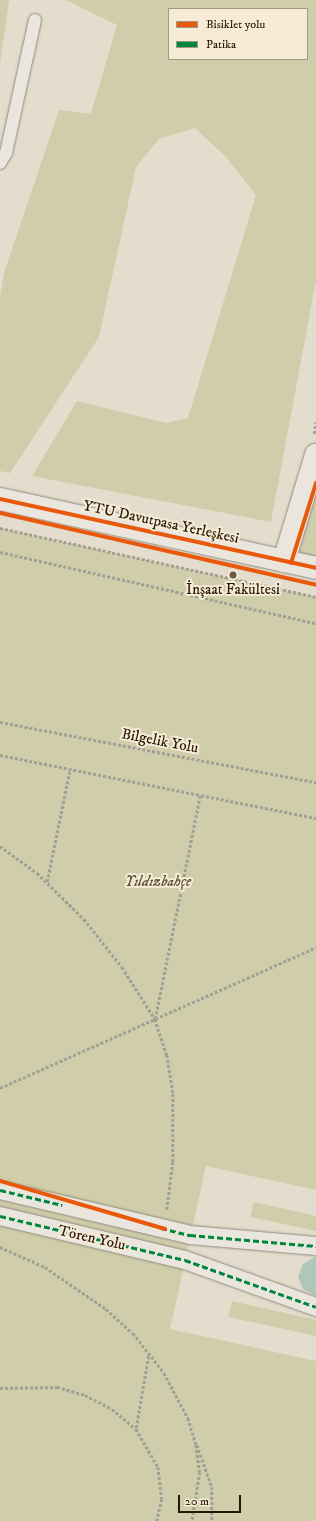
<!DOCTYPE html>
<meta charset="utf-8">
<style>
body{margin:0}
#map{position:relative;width:316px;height:1521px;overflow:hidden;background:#e4dccc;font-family:"IM FELL DW Pica",serif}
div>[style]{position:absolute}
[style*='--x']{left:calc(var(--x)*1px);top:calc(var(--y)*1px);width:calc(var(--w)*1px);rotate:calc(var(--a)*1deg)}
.green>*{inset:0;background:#d0cdaa}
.water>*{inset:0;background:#b0c6b8}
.path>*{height:2.5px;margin-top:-1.25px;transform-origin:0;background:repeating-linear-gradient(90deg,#a39f96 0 3px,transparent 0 5px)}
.roads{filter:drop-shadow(0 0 1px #908a7e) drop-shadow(0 0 1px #908a7e)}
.service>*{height:12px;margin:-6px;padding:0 6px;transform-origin:6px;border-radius:6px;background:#eae6de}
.pedestrian>*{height:18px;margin:-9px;padding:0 9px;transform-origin:9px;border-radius:9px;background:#eae6de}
.minor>*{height:22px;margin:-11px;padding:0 11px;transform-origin:11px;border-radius:11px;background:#eae6de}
.quiet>*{height:3px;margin-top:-1.5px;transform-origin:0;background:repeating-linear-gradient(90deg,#00873e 0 6px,transparent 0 9px)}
.cycleway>*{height:4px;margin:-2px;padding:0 2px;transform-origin:2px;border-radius:2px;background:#e8590c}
.dots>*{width:11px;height:11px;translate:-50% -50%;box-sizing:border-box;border:2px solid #f5ebd7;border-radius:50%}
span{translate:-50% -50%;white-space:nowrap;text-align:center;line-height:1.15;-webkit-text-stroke:4px #f5ebd7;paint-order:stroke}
.street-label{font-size:15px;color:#271702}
.poi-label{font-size:15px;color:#271702}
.park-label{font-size:15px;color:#5c5233;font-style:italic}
.legend{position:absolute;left:168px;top:8px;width:140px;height:52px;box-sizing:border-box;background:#f5ebd7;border:1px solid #a39682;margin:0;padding:5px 7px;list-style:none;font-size:12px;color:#271702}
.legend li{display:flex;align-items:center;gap:8px;height:20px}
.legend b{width:20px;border:1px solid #a39682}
.scale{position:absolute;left:178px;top:1495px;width:63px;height:18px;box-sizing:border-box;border:2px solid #271702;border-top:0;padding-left:5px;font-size:12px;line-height:14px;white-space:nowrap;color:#271702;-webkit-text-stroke:3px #f5ebd7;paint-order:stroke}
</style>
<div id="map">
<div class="green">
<div style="clip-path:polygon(0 0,9px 0,0 64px)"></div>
<div style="clip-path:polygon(evenodd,66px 0,316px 0,316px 280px,271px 522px,32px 476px,77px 401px,166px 423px,188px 418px,256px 195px,226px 157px,195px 128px,159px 139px,136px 167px,99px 337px,10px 473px,0 471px,0 297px,4px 273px,59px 110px,91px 114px,117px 25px,66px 0,169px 9px,307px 9px,307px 59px,169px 59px,169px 9px)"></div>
<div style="clip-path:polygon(316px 483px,316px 561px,294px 557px)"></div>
<div style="clip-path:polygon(0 528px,316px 597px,316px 1190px,206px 1166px,170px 1329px,316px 1361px,316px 1521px,0 1521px)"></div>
<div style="clip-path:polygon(254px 1202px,316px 1216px,316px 1231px,250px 1217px)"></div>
<div style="clip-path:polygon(232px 1301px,316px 1320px,316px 1336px,228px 1317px)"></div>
</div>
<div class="water">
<div style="clip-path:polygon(316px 1256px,316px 1296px,303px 1289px,298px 1277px,303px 1264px)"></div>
</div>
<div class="path">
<div style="--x:314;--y:434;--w:12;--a:-81"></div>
<div style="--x:0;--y:528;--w:323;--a:12.3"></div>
<div style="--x:0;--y:552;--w:324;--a:12.7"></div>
<div style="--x:0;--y:722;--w:322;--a:10.8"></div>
<div style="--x:0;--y:755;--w:322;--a:11.3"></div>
<div style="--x:0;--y:846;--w:46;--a:36.1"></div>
<div style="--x:37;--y:873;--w:66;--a:44.4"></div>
<div style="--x:84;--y:919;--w:61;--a:51.6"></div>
<div style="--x:122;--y:967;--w:62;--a:57.6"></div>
<div style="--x:155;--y:1019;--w:38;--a:72"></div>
<div style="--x:167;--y:1055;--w:39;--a:81"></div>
<div style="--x:173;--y:1094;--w:68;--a:90"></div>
<div style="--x:173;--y:1162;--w:48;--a:97.1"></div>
<div style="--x:47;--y:882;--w:115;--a:-78.5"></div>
<div style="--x:155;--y:1019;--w:228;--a:-78.6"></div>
<div style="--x:0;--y:1088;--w:346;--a:-24"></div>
<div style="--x:0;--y:1247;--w:49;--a:24"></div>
<div style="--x:45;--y:1267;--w:74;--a:34.5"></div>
<div style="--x:106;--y:1309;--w:36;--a:42"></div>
<div style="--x:133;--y:1333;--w:51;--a:52.2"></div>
<div style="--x:164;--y:1373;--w:51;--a:61.9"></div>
<div style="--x:188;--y:1418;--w:28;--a:73"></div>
<div style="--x:196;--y:1445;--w:27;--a:82"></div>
<div style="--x:200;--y:1472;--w:50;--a:99.3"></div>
<div style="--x:0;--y:1388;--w:57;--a:-1"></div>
<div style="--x:57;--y:1387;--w:29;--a:16"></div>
<div style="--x:85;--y:1395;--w:30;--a:27"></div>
<div style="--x:112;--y:1409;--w:31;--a:40"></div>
<div style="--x:136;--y:1429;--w:44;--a:59.9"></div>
<div style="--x:158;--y:1467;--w:32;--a:83"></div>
<div style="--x:162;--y:1499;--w:23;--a:103"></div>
<div style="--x:136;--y:1428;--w:76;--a:-80.2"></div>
<div style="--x:197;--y:1445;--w:45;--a:70.3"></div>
<div style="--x:212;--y:1487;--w:34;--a:90"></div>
</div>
<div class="roads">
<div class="service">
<div style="--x:0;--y:163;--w:12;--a:-59"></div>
<div style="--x:6;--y:153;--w:136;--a:-77.7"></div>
</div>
<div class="pedestrian">
<div style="--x:0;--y:1190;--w:195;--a:13.3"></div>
<div style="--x:190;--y:1235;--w:126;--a:5"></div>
<div style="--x:0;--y:1216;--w:190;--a:13.4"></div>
<div style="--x:185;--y:1260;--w:139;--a:19.7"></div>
</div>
<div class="minor">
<div style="--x:0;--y:499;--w:323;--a:12.3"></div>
<div style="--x:284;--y:561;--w:111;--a:-73.2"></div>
</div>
</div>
<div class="quiet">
<div style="--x:0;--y:1190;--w:64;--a:13.6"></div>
<div style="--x:0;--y:1216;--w:190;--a:13.4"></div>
<div style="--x:185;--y:1260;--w:139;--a:19.7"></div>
<div style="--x:161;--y:1228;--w:30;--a:14"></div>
<div style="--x:190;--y:1235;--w:126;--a:5"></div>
</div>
<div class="cycleway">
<div style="--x:0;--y:499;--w:323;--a:12.3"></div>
<div style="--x:0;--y:513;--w:324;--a:12.8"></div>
<div style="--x:291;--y:563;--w:84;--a:-72.6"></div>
<div style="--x:0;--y:1181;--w:172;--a:16.2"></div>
</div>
<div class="dots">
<div style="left:233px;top:575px;background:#695c49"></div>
</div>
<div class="street-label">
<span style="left:161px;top:522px;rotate:12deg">YTU Davutpasa Yerleşkesi</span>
<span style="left:160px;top:741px;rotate:11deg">Bilgelik Yolu</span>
<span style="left:92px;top:1238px;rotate:13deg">Tören Yolu</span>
</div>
<div class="poi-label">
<span style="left:233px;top:590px">İnşaat Fakültesi</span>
</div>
<div class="park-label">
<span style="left:158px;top:882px">Yıldızbahçe</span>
</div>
<ul class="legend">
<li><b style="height:5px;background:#e8590c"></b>Bisiklet yolu</li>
<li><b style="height:5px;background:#00873e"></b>Patika</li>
</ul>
<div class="scale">20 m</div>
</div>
